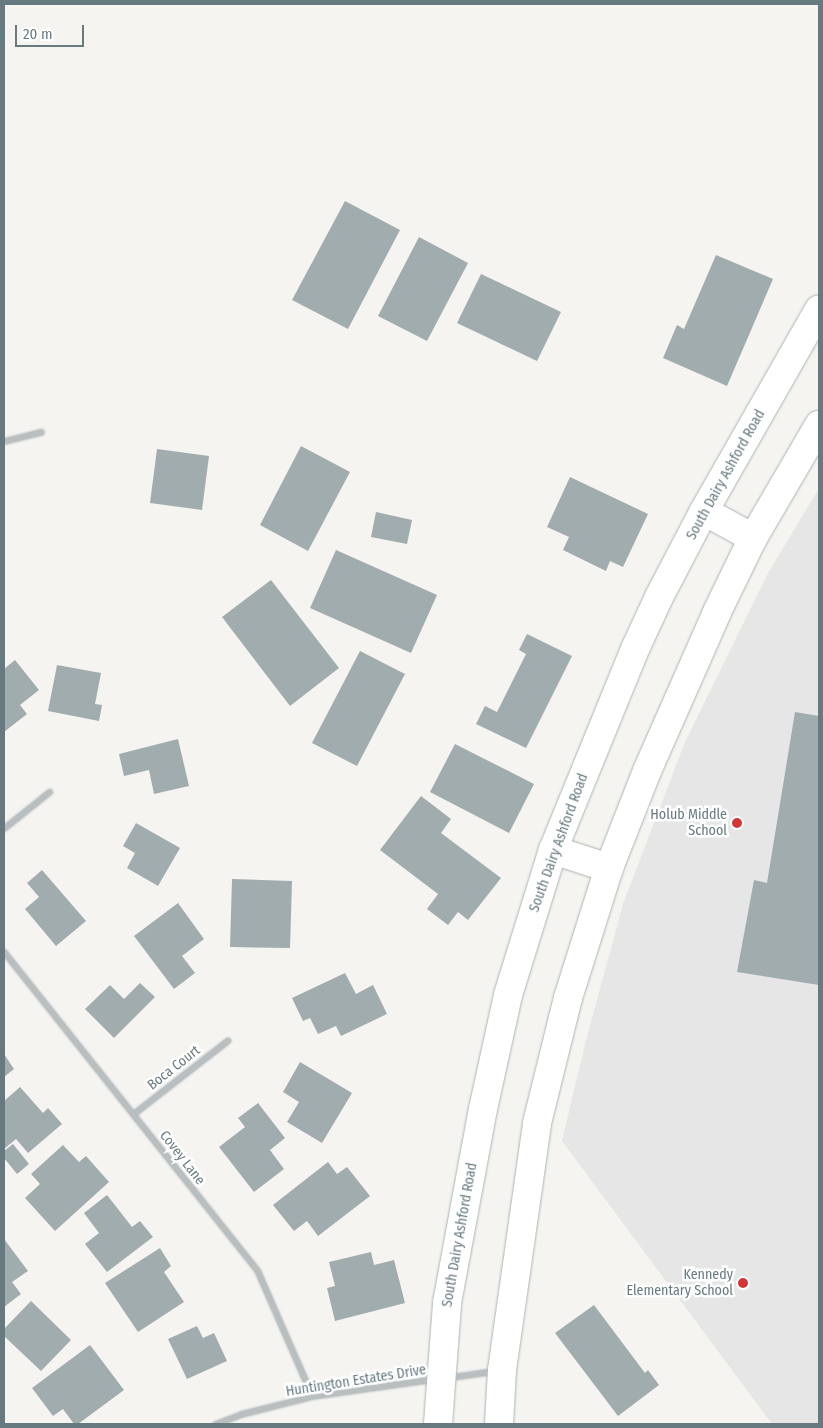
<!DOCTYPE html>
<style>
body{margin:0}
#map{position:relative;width:823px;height:1428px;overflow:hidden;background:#f5f4f1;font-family:"Fira Sans Condensed",sans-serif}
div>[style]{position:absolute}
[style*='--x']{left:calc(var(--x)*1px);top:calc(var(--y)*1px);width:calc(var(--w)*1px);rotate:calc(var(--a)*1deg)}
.built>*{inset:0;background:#e5e6e5}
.building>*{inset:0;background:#a1acae}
.roads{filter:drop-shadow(0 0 1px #acb4b6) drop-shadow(0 0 1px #acb4b6)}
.street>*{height:5px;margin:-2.5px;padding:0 2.5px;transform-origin:2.5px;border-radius:2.5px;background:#b9bfc1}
.secondary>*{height:28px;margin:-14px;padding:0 14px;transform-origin:14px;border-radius:14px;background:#fff}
.dots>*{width:14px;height:14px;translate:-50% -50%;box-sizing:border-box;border:2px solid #fff;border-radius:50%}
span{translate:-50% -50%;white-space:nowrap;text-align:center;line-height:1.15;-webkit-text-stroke:5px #fff;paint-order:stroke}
.street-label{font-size:14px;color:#667a80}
.poi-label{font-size:14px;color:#667a80}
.right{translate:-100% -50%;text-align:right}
.frame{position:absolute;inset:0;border:5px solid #667a80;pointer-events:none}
.scale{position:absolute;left:15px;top:25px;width:69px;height:22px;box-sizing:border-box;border:2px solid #667a80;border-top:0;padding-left:6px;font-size:15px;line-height:18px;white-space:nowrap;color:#667a80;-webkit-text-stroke:4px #fff;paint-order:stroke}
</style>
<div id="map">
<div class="built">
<div style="clip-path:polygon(819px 488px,819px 1424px,772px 1424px,562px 1141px,585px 1044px,623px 904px,685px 742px,768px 573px)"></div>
</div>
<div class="building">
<div style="clip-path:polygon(345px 201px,400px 230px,348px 329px,292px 300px)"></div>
<div style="clip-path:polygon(419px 237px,468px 263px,427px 341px,378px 316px)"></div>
<div style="clip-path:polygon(716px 255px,773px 279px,727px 386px,663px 358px,677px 325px,684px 329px)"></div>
<div style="clip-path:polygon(481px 274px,561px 312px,537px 361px,457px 323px)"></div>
<div style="clip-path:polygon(301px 446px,350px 472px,308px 551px,260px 525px)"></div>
<div style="clip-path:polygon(157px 449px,209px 456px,202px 510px,150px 503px)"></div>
<div style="clip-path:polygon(570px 477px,648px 514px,623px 567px,610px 561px,606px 571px,563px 550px,569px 537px,547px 527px)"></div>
<div style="clip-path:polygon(376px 512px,412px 520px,407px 544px,371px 537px)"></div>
<div style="clip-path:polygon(336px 550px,437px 595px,411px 653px,310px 608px)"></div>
<div style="clip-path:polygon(271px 580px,339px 668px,290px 706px,222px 617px)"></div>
<div style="clip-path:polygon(527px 634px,572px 656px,526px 748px,476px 724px,485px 706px,497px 712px,526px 654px,519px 650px)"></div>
<div style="clip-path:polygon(360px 651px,405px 674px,357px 766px,312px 743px)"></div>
<div style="clip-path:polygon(15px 660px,39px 690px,20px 705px,27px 714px,4px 732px,4px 669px)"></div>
<div style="clip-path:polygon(57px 665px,101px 673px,95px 704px,102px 705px,99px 721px,48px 711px)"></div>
<div style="clip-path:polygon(795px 712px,819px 716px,819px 985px,737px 972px,754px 880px,767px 883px)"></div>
<div style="clip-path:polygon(178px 739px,189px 786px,154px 794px,149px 770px,124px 776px,119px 754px)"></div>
<div style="clip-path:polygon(455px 744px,534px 784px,509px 833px,430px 792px)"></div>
<div style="clip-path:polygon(421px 796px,451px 819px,441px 833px,501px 878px,468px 920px,458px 912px,448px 925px,427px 909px,438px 894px,380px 850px)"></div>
<div style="clip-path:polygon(136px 823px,180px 848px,158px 886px,127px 868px,135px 853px,123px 846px)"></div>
<div style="clip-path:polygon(42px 870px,86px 921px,56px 946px,25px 909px,39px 897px,27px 883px)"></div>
<div style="clip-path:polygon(232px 879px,292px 881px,290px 948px,230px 947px)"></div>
<div style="clip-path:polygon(178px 903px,204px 939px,182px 956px,195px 973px,174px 989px,134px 936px)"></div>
<div style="clip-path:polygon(345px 973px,356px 994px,373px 985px,387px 1014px,341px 1036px,336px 1026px,318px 1034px,310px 1018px,303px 1021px,292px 998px)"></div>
<div style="clip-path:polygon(140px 983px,155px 997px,114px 1038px,85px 1009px,110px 985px,124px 999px)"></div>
<div style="clip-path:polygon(4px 1054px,14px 1069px,4px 1077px)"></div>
<div style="clip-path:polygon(300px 1062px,352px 1093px,322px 1143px,287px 1122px,299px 1102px,283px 1092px)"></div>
<div style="clip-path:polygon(20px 1087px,43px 1113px,48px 1108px,62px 1124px,28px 1153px,16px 1139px,4px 1149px,4px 1101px)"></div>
<div style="clip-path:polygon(258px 1103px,285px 1138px,270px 1150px,284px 1169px,254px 1192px,219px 1147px,245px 1127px,238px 1118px)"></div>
<div style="clip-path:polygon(13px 1144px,29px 1164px,17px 1174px,4px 1158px,4px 1151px)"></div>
<div style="clip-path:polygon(63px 1145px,79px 1162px,86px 1156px,109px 1182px,55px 1231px,25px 1198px,40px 1184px,31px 1174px)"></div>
<div style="clip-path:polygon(328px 1162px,337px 1174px,347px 1167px,370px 1196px,318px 1236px,307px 1221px,294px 1231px,273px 1205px)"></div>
<div style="clip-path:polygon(107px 1195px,132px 1227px,140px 1221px,153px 1237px,107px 1272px,85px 1244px,99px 1233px,84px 1213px)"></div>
<div style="clip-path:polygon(4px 1239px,28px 1271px,12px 1282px,21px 1294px,4px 1307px)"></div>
<div style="clip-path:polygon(160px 1248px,171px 1266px,164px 1272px,184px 1302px,138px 1332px,105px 1283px)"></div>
<div style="clip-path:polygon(371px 1252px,374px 1265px,394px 1260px,405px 1303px,335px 1321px,327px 1288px,335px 1286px,329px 1262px)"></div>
<div style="clip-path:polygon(31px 1301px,71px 1340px,41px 1371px,4px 1336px,4px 1329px)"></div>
<div style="clip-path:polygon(594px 1305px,645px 1373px,648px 1370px,659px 1385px,618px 1416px,555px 1333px)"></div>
<div style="clip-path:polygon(197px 1326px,203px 1338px,214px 1333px,227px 1361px,187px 1379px,168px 1339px)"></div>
<div style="clip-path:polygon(90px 1345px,124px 1390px,78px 1424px,74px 1424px,63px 1409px,53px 1416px,32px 1388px)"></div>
</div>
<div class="roads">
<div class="street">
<div style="--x:4;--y:441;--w:38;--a:-14"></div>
<div style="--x:4;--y:828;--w:58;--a:-38.7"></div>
<div style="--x:4;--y:952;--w:406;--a:51.5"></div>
<div style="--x:257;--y:1270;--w:137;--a:66.4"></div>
<div style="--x:133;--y:1114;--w:120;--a:-37.9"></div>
<div style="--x:451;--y:1377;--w:43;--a:-7.9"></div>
<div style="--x:215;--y:1424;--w:28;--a:-21"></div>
<div style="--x:241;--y:1414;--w:73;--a:-14.2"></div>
<div style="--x:312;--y:1396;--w:122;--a:-8"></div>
</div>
<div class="secondary">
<div style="--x:704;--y:511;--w:56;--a:28.9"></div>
<div style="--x:553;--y:850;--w:59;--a:17.8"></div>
<div style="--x:438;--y:1424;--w:121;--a:-85.7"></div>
<div style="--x:447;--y:1303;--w:197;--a:-79.5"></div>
<div style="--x:483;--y:1109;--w:117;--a:-77.6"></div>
<div style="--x:508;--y:995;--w:152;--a:-72.8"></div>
<div style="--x:553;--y:850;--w:219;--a:-67.8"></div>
<div style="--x:636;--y:647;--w:55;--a:-65.3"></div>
<div style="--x:659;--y:597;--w:97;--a:-62.4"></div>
<div style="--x:704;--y:511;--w:232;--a:-60.3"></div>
<div style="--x:499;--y:1424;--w:54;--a:-86.8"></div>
<div style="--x:502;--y:1370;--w:249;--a:-81.9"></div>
<div style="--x:537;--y:1123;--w:129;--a:-76.1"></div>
<div style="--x:568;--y:998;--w:136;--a:-72.5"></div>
<div style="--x:609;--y:868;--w:104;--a:-68.6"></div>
<div style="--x:647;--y:771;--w:174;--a:-66.2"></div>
<div style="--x:717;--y:612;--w:82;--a:-64.1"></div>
<div style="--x:753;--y:538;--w:131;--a:-59.7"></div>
</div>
</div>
<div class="dots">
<div style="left:737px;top:823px;background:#d23734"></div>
<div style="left:743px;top:1283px;background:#d23734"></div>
</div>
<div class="street-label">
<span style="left:726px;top:475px;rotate:-61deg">South Dairy Ashford Road</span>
<span style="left:559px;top:843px;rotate:-70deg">South Dairy Ashford Road</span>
<span style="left:174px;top:1068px;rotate:-38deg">Boca Court</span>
<span style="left:182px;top:1158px;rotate:52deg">Covey Lane</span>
<span style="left:460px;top:1235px;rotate:-80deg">South Dairy Ashford Road</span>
<span style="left:356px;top:1381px;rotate:-9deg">Huntington Estates Drive</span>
</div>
<div class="poi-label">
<span class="right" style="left:727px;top:823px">Holub Middle<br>School</span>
<span class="right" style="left:733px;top:1283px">Kennedy<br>Elementary School</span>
</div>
<div class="frame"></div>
<div class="scale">20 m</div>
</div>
